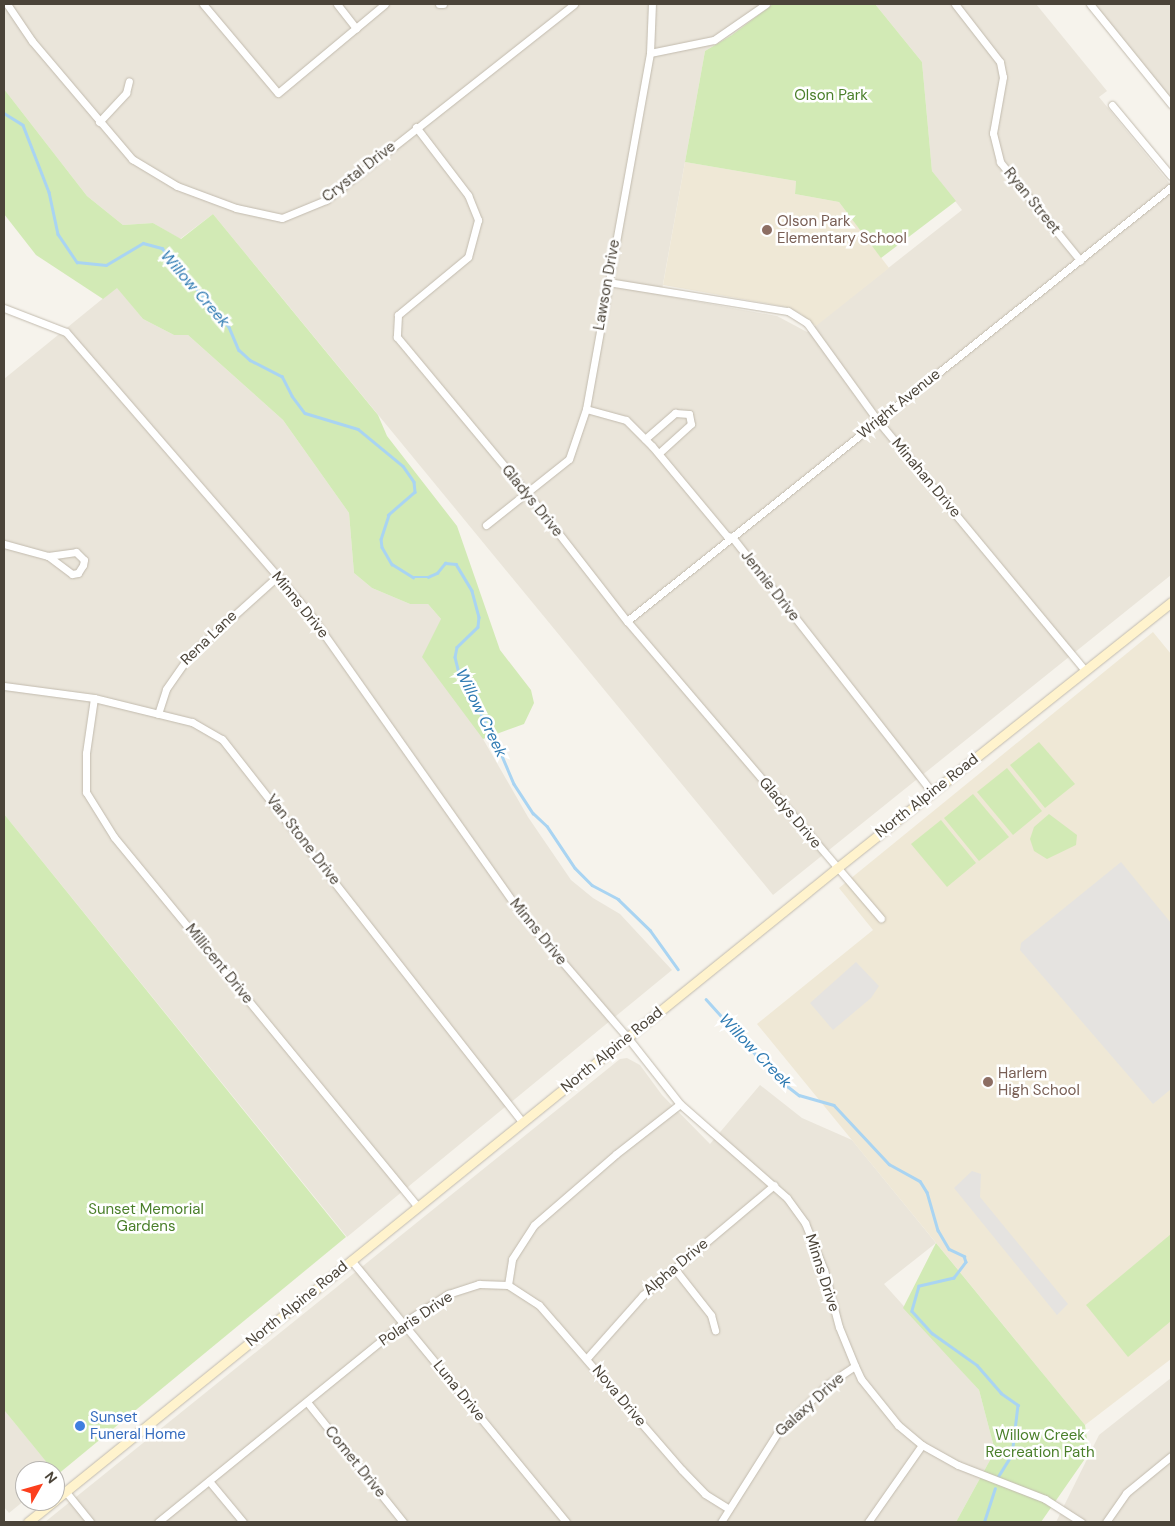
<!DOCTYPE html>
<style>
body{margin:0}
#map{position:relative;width:1175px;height:1526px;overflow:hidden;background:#f6f3ec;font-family:"DM Sans",sans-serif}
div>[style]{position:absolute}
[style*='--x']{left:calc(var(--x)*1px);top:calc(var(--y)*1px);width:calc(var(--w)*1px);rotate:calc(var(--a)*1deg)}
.residential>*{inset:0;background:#eae5da}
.education>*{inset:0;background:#efe8d6}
.green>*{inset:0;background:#d2eab5}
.parking>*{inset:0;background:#e5e3e0}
.stream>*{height:2.5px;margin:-1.25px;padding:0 1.25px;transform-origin:1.25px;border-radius:1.25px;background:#a9d4f2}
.roads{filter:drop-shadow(0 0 1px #c2bbae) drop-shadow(0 0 1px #c2bbae)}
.street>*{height:7px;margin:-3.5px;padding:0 3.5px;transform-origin:3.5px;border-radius:3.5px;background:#fff}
.secondary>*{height:9px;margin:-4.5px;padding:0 4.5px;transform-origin:4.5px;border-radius:4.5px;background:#fff3cd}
.dots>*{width:14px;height:14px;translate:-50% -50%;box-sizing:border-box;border:2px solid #fff;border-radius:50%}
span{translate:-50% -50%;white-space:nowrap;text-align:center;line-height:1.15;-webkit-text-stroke:5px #fff;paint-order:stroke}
.park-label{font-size:15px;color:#4a7f2a}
.street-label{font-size:15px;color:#4b4439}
.education-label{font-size:15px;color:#785e54}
.left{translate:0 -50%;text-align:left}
.shop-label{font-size:15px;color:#366cbe}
.water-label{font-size:16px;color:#2e7ab2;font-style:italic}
.frame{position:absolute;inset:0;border:5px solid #4b4439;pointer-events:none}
.north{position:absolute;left:15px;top:1461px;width:50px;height:50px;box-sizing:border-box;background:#fff;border:1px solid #b7b4b0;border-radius:50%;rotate:52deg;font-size:14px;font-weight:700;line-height:20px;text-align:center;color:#4b4439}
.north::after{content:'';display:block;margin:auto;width:18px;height:22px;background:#fc3f1d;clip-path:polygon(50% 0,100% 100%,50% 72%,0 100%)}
</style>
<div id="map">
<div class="residential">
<div style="clip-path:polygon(4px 4px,773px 4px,732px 35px,705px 51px,661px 295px,777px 316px,807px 332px,962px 210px,932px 171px,922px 62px,875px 4px,1036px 4px,1107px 91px,1099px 97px,1171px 185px,1171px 575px,773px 895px,213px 214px,180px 239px,153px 223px,123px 225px,87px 196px,4px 89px)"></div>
<div style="clip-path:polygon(1086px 4px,1171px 4px,1171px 108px)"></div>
<div style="clip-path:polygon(117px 287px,143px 319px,174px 335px,188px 335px,283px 420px,349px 513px,354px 573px,372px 588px,410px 604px,428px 604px,441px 619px,483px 739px,528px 817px,571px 880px,593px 898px,620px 914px,672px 970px,347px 1237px,4px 814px,4px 379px)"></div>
<div style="clip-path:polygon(627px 1058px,640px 1065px,662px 1095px,710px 1144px,760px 1085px,802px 1118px,852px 1140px,936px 1243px,884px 1284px,979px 1390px,995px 1451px,956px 1522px,45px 1522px,620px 1059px)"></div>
<div style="clip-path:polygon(1171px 1378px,1171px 1522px,1056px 1522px,1099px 1435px)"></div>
<div style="clip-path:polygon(4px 1410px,54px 1471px,25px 1471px,25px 1500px,9px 1513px,4px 1507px)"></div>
</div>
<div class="education">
<div style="clip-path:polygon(685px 162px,796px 181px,795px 194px,839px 202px,889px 268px,816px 326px,801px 314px,787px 307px,663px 285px)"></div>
<div style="clip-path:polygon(1153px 632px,1171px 654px,1171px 1359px,1085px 1425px,757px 1024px,873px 930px,839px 888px)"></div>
</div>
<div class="green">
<div style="clip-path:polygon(773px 4px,875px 4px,922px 62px,932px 171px,956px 201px,881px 258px,839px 202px,795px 194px,796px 181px,685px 162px,705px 51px,732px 35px)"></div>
<div style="clip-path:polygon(4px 89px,87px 196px,123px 225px,153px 223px,181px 239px,213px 214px,378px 415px,387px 436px,457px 526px,500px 650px,531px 690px,534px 703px,524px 724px,483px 739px,422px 657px,441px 619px,428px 604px,410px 604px,372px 588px,354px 573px,349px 513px,283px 420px,188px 335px,174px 335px,143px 319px,117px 288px,103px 299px,36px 255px,4px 214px)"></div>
<div style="clip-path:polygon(1039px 742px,1075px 784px,1045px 808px,1010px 765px)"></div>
<div style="clip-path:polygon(1007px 768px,1042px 811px,1013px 835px,977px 792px)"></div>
<div style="clip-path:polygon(973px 794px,1009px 837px,979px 861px,944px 818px)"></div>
<div style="clip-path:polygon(4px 814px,346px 1237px,57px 1475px,4px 1410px)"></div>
<div style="clip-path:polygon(1049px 814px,1077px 835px,1076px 845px,1047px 859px,1034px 851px,1030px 839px,1034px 827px)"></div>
<div style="clip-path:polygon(941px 820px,976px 863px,947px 887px,911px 844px)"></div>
<div style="clip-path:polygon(1171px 1234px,1171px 1321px,1128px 1357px,1086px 1305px)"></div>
<div style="clip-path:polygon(936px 1243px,1085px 1425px,1089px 1453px,1041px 1522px,956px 1522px,995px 1451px,979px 1390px,903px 1308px)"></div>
</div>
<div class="parking">
<div style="clip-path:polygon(1121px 862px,1171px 923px,1171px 1089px,1153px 1104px,1020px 950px,1021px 943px)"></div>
<div style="clip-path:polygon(856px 962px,879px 986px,871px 998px,833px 1030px,810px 1003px)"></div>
<div style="clip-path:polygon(972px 1171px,981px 1174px,980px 1197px,1068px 1304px,1057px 1315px,954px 1188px)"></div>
</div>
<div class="stream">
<div style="--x:4;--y:113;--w:22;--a:32"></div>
<div style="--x:23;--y:125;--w:72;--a:68.8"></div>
<div style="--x:49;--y:192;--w:43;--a:77.9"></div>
<div style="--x:58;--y:234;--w:34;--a:56"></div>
<div style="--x:77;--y:262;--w:29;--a:6"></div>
<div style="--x:106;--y:265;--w:43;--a:-30.7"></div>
<div style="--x:143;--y:243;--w:20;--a:15"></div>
<div style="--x:162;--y:248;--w:104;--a:49.7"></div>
<div style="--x:229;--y:327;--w:25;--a:67"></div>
<div style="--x:239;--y:350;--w:15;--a:42"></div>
<div style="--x:250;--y:360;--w:36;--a:27"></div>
<div style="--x:282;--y:376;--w:22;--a:63"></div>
<div style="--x:292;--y:396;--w:21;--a:53"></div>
<div style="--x:305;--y:413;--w:55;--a:16.8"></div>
<div style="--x:358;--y:429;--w:58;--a:39.4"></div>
<div style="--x:403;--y:466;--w:19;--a:55"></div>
<div style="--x:414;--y:482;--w:10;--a:84"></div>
<div style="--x:415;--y:492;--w:35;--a:139"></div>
<div style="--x:389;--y:515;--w:25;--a:108"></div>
<div style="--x:381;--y:539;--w:8;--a:83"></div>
<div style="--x:382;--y:547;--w:20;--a:60"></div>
<div style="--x:392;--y:564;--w:25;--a:32"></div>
<div style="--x:413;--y:577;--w:15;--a:0"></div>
<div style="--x:428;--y:577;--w:10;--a:-24"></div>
<div style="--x:437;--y:573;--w:13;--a:-51"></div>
<div style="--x:445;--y:563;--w:11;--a:5"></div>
<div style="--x:456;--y:564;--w:31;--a:59"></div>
<div style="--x:472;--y:591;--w:27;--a:75"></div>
<div style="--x:479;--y:617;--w:10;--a:96"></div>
<div style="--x:478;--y:627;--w:29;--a:136"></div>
<div style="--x:457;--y:647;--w:10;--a:101"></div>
<div style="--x:455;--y:657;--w:16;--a:76"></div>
<div style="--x:459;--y:673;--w:81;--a:61.8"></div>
<div style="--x:497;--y:744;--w:43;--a:67"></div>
<div style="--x:514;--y:784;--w:35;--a:57"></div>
<div style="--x:533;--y:813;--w:19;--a:43"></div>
<div style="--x:547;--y:826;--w:50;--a:56.3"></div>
<div style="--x:575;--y:868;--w:24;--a:45"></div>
<div style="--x:592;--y:885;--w:30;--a:28"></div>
<div style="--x:618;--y:899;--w:45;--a:44.1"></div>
<div style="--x:650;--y:930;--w:48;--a:54.3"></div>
<div style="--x:706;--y:999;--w:106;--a:48.1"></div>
<div style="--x:777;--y:1078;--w:28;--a:38"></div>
<div style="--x:799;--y:1095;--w:36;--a:16"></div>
<div style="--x:834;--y:1105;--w:81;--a:47"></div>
<div style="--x:889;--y:1164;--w:35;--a:29"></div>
<div style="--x:920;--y:1181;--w:13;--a:58"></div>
<div style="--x:927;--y:1192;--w:40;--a:74"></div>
<div style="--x:938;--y:1230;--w:22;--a:60"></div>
<div style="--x:949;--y:1249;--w:17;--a:25"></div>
<div style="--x:964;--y:1256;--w:6;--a:72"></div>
<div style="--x:966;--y:1262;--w:20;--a:127"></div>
<div style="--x:954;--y:1278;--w:36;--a:167"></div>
<div style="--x:919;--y:1286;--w:26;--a:106"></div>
<div style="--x:912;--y:1311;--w:30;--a:48"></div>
<div style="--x:932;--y:1333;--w:55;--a:35.4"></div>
<div style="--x:977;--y:1365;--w:37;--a:49"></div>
<div style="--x:1001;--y:1393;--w:21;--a:35"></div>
<div style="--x:1018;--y:1405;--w:50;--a:96.8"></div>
<div style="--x:1012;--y:1455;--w:26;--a:122"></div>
<div style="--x:984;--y:1522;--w:35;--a:-72"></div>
</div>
<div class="roads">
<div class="street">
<div style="--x:7;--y:4;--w:45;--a:56"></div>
<div style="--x:32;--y:41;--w:155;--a:49.7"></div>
<div style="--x:132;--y:159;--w:52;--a:31"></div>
<div style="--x:177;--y:186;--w:63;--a:20.4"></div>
<div style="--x:236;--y:208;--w:47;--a:12.3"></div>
<div style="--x:282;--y:218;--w:48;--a:-22.2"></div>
<div style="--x:326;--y:200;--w:316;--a:-38.3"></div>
<div style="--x:203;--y:4;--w:116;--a:49.9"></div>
<div style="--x:278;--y:93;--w:139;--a:-39.8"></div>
<div style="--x:337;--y:4;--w:31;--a:52"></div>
<div style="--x:439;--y:4;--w:4;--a:0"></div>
<div style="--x:955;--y:4;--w:73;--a:52.2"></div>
<div style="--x:1000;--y:62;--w:15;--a:79"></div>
<div style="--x:1003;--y:77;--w:57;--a:100.1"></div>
<div style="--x:993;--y:133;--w:30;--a:76"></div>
<div style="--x:1000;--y:162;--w:127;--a:50.8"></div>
<div style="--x:1090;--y:4;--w:129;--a:51"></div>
<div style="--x:650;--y:53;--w:65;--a:-11.5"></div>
<div style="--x:714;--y:40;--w:63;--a:-34.7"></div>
<div style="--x:1112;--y:105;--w:92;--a:50.3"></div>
<div style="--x:99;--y:122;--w:40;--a:-47"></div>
<div style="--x:126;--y:93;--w:12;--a:-76"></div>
<div style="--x:416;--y:127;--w:86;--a:52.6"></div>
<div style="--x:468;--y:195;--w:27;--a:68"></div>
<div style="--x:478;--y:220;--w:38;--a:105"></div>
<div style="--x:468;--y:257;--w:91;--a:140.4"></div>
<div style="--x:398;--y:315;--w:22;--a:93"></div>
<div style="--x:397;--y:337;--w:204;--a:50.2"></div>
<div style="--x:528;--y:494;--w:161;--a:52.1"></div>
<div style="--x:627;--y:621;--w:391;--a:49.5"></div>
<div style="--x:608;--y:282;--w:182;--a:9.2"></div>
<div style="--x:788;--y:311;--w:22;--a:32"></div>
<div style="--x:807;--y:323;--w:121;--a:54.1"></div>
<div style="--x:878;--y:421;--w:324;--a:50.3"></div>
<div style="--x:4;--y:308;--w:66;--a:21.2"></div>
<div style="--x:66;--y:332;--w:368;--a:49.1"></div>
<div style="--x:307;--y:610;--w:375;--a:54.8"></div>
<div style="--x:523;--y:916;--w:161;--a:49.3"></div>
<div style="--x:628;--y:1038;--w:84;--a:51.8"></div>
<div style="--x:680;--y:1104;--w:142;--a:41.3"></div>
<div style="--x:787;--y:1198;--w:31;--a:54"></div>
<div style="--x:805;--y:1223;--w:51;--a:68"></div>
<div style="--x:824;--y:1270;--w:59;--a:75.3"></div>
<div style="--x:839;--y:1327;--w:42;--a:67.7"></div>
<div style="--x:855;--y:1366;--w:14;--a:65"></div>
<div style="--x:861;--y:1379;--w:59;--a:51.2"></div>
<div style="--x:898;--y:1425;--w:31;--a:40"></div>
<div style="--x:922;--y:1445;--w:41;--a:29.1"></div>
<div style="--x:958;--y:1465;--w:93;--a:21.3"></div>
<div style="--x:1045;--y:1499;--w:43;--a:32.6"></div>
<div style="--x:586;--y:409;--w:41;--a:15.4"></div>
<div style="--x:626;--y:420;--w:37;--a:45"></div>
<div style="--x:652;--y:446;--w:117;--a:50.2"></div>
<div style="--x:727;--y:536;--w:5;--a:11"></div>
<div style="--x:732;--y:537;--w:324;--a:51.9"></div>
<div style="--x:645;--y:439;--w:40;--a:-41"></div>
<div style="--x:675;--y:413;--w:14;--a:4"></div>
<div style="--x:689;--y:414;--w:10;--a:79"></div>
<div style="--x:691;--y:424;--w:43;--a:137.8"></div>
<div style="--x:486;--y:525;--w:106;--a:-38.5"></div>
<div style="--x:569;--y:459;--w:53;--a:-71.2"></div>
<div style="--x:586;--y:409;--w:362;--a:-79.8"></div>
<div style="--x:650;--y:53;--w:49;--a:-87.7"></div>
<div style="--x:4;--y:544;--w:46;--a:15.3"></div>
<div style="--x:48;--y:556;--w:28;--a:-8"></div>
<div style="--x:76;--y:552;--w:11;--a:45"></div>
<div style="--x:84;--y:560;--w:5;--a:101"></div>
<div style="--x:83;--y:565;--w:9;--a:122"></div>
<div style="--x:78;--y:573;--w:6;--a:171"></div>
<div style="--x:72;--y:574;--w:30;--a:-143"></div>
<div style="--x:627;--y:621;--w:696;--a:-38.58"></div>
<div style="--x:4;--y:686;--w:91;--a:7.6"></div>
<div style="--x:94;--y:698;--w:101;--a:13.8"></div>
<div style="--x:192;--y:722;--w:34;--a:30"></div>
<div style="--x:222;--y:739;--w:487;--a:51.9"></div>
<div style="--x:94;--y:698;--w:56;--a:98.3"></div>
<div style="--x:86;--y:753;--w:39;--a:90"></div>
<div style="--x:86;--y:792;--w:53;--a:58.1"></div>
<div style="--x:114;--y:837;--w:477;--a:50.6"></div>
<div style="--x:158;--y:714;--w:26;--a:-72"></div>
<div style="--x:166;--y:689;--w:40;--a:-55.1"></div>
<div style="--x:189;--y:656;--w:120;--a:-42"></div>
<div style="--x:351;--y:1260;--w:339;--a:50.6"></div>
<div style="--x:674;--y:1268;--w:60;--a:51.8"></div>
<div style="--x:711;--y:1315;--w:16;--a:75"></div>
<div style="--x:508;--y:1285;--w:26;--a:-81"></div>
<div style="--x:512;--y:1259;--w:40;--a:-57.1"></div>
<div style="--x:534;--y:1225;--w:108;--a:-40.9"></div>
<div style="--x:616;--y:1154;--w:81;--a:-38"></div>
<div style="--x:587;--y:1358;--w:84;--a:-48.4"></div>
<div style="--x:643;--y:1295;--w:171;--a:-40"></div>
<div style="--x:307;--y:1402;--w:154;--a:51.3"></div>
<div style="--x:209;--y:1481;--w:53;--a:50.3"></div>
<div style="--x:66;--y:1492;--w:38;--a:51"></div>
<div style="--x:158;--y:1522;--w:316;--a:-39.1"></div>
<div style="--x:403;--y:1323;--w:54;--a:-32.8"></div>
<div style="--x:448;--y:1294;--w:33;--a:-18"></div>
<div style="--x:479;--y:1284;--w:29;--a:2"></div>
<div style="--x:508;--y:1285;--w:37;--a:33"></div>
<div style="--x:539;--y:1305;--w:218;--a:49.1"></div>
<div style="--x:682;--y:1470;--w:33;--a:46"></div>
<div style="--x:705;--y:1494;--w:28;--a:32"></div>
<div style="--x:721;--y:1522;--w:107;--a:-57.7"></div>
<div style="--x:778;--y:1432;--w:69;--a:-43.8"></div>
<div style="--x:828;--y:1384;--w:32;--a:-34"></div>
<div style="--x:868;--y:1522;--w:94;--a:-55"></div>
<div style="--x:1106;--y:1522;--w:35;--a:-55"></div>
<div style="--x:1126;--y:1493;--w:58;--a:-39.4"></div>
</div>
<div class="secondary">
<div style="--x:55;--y:1500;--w:1005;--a:-38.94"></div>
<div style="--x:837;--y:868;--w:427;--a:-38.5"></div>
<div style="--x:28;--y:1522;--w:33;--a:-39"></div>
</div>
</div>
<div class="dots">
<div style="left:767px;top:230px;background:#8d6e63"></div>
<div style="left:988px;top:1082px;background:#8d6e63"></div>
<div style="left:80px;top:1426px;background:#3f7fe0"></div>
</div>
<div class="park-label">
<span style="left:831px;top:96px">Olson Park</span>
<span style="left:146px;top:1218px">Sunset Memorial<br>Gardens</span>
<span style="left:1040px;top:1444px">Willow Creek<br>Recreation Path</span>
</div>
<div class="street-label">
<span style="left:359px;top:172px;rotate:-38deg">Crystal Drive</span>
<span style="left:1032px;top:201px;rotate:51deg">Ryan Street</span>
<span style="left:607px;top:285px;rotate:-80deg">Lawson Drive</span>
<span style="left:899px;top:404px;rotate:-39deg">Wright Avenue</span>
<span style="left:926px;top:478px;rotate:50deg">Minahan Drive</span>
<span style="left:532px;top:501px;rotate:51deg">Gladys Drive</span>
<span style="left:770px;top:586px;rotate:52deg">Jennie Drive</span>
<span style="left:300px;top:605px;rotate:51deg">Minns Drive</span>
<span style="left:209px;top:638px;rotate:-44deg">Rena Lane</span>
<span style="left:927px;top:796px;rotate:-38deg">North Alpine Road</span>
<span style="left:790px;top:813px;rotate:50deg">Gladys Drive</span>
<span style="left:303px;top:840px;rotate:52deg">Van Stone Drive</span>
<span style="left:538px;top:932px;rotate:51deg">Minns Drive</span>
<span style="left:219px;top:964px;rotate:51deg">Millicent Drive</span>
<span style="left:612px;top:1050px;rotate:-39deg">North Alpine Road</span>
<span style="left:676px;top:1267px;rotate:-40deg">Alpha Drive</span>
<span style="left:822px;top:1273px;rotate:72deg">Minns Drive</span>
<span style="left:297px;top:1304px;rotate:-39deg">North Alpine Road</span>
<span style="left:416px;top:1319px;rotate:-34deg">Polaris Drive</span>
<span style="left:459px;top:1391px;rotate:51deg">Luna Drive</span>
<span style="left:619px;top:1396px;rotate:50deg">Nova Drive</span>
<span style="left:810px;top:1405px;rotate:-42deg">Galaxy Drive</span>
<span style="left:355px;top:1462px;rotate:51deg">Comet Drive</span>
</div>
<div class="education-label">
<span class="left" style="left:777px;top:230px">Olson Park<br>Elementary School</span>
<span class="left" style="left:998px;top:1082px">Harlem<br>High School</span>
</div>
<div class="shop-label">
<span class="left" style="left:90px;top:1426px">Sunset<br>Funeral Home</span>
</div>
<div class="water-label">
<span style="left:195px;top:289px;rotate:49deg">Willow Creek</span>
<span style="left:481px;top:713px;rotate:64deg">Willow Creek</span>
<span style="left:755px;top:1051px;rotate:46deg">Willow Creek</span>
</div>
<div class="frame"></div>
<div class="north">N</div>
</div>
